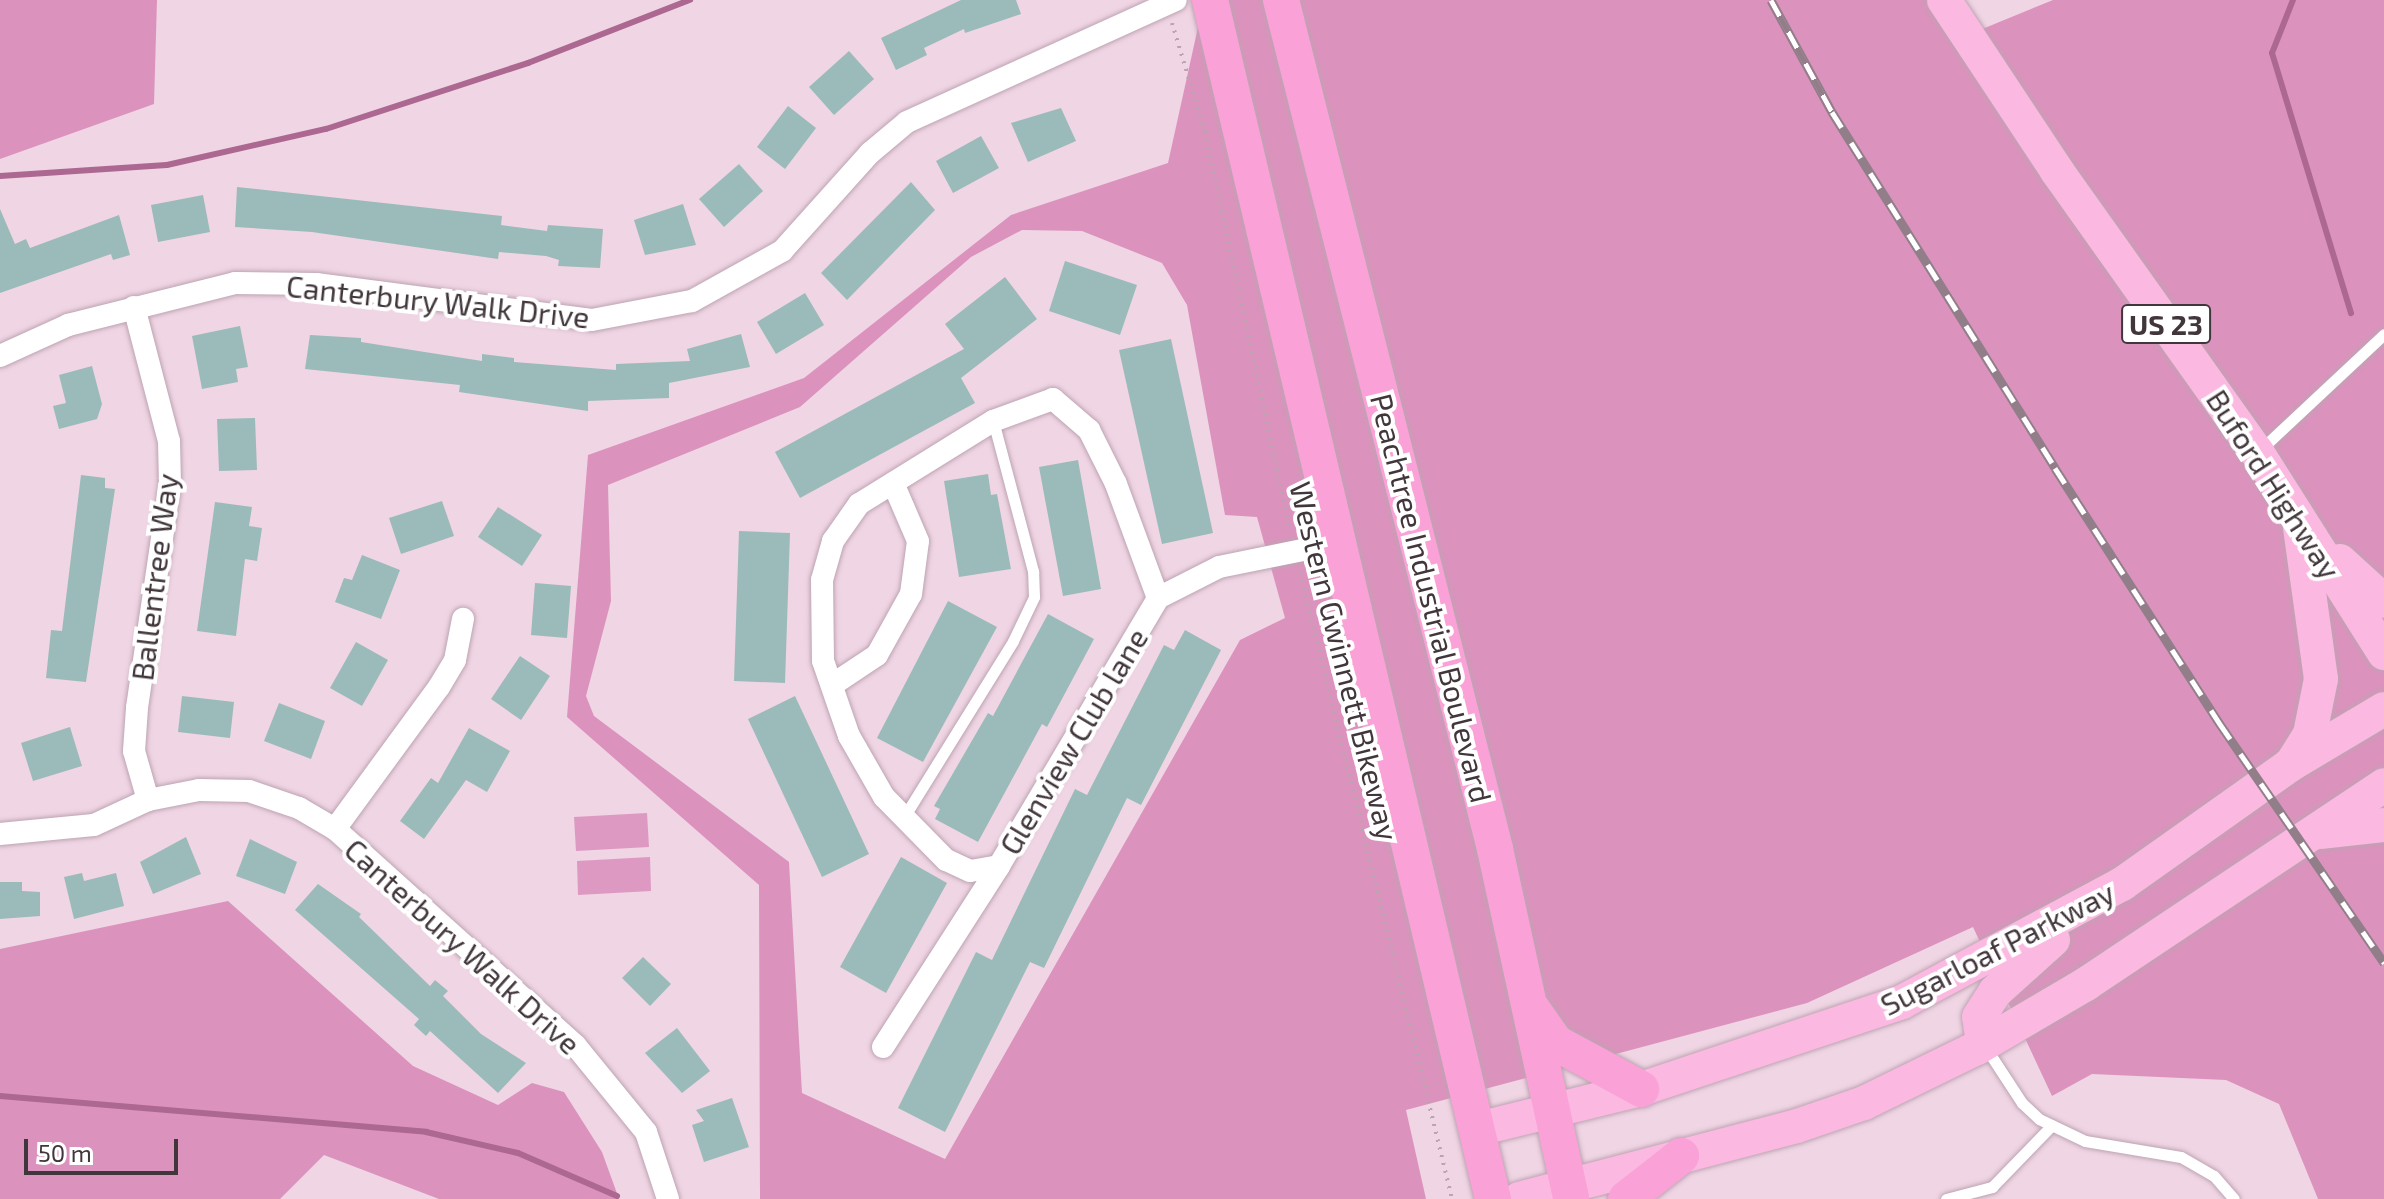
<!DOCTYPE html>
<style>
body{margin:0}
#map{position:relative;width:2384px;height:1199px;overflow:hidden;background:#f0d5e4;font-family:"Exo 2",sans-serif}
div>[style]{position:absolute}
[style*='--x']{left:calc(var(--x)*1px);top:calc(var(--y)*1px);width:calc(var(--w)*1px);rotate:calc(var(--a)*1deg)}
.green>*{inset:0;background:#dd99c1}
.forest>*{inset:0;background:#db93bd}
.stream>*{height:6px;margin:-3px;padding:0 3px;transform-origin:3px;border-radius:3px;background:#ac6891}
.building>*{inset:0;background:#9abbba}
.path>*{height:4px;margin-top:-2px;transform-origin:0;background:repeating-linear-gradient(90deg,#baa4b0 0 2px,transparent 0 8px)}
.roads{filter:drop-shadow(0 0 2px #bda4b2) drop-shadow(0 0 2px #bda4b2)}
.service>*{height:11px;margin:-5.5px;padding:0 5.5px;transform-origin:5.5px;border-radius:5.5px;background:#fff}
.minor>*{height:22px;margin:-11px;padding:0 11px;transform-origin:11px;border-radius:11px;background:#fff}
.primary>*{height:34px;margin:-17px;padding:0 17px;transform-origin:17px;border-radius:17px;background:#fbb9e1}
.trunk>*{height:36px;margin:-18px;padding:0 18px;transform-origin:18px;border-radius:18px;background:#faa2d7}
.rail>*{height:9px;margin-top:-4.5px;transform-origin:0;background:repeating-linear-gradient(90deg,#fff 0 18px,#917e89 0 36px);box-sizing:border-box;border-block:2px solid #917e89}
span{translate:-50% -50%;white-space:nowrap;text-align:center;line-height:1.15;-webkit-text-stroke:8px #fff;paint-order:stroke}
.shield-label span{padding:2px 6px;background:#fff;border:2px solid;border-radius:6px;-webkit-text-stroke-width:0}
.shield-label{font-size:28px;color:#41363c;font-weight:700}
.street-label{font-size:30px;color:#41363c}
.scale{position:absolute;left:24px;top:1139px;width:154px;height:36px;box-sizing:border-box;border:4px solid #41363c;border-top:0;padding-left:10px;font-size:24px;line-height:28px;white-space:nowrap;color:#41363c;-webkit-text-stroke:6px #fff;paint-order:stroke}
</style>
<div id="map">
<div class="green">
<div style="clip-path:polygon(647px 813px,649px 847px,576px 851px,574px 817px)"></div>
<div style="clip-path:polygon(650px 857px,651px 891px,578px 895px,577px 861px)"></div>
</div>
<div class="forest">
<div style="clip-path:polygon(0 0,157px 0,154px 104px,0 159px)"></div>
<div style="clip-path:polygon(evenodd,1204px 0,1958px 0,1975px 32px,2053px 0,2384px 0,2384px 1199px,2318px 1199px,2279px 1104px,2226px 1080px,2092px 1074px,2052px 1096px,1973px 927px,1807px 1003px,1406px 1110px,1426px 1199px,760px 1199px,759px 885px,567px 717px,588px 455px,804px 378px,1011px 215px,1168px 163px,1204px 0,1022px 230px,1082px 231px,1162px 263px,1187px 305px,1225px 515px,1257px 517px,1285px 618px,1240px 640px,945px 1159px,802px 1093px,789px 862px,594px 716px,586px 696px,611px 601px,608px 485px,800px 407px,971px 257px,1022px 230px)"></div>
<div style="clip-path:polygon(228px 901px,413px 1066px,498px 1105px,532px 1083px,564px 1092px,602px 1152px,619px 1199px,439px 1199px,324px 1155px,280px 1199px,0 1199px,0 949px)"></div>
</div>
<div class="stream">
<div style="--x:2293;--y:0;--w:57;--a:111.6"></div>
<div style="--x:2272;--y:53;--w:272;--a:73.1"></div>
<div style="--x:0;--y:176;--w:167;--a:-3.8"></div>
<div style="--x:167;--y:165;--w:163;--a:-12.8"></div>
<div style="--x:326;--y:129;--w:213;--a:-18.1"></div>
<div style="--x:528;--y:63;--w:174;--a:-21.3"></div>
<div style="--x:0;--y:1096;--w:428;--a:4.8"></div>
<div style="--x:426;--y:1132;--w:94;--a:12.9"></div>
<div style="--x:518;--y:1153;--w:108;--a:23.5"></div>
</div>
<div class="building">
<div style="clip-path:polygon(961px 0,1016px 0,1021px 14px,965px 33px,964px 29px,924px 48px,927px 55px,896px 70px,881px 38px)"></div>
<div style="clip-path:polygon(849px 51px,874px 79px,834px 115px,809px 87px)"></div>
<div style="clip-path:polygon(788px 106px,816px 128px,785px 169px,757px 147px)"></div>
<div style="clip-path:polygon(1061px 108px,1076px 141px,1028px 162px,1011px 123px)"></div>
<div style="clip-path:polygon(981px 136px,999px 168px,953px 193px,936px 161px)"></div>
<div style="clip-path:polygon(739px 164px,763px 191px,724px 227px,699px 199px)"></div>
<div style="clip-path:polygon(911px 182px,935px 210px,847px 300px,821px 273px)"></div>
<div style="clip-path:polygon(237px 187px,502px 216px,501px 225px,547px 231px,548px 225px,603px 229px,600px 268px,558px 266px,559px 260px,546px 256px,499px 252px,498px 259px,312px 232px,235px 227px)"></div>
<div style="clip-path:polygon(203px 195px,210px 232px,158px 242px,151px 205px)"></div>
<div style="clip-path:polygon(683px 204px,696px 245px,645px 255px,634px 220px)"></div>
<div style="clip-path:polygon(0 209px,15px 244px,26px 239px,30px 248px,119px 215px,130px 255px,113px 260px,111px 254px,0 293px)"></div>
<div style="clip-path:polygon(1065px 261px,1137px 285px,1120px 335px,1049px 311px)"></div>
<div style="clip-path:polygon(1005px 277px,1037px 319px,961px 378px,975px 403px,800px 498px,775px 452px,964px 349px,945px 324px)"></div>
<div style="clip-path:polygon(805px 293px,824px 325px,776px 354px,757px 322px)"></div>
<div style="clip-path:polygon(240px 326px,248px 367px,236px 369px,238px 382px,202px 389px,192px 336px)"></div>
<div style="clip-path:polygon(741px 334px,750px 367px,669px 383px,669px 398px,588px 401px,588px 411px,459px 392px,460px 385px,305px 369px,310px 335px,361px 338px,361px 342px,482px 361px,482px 354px,514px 358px,514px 362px,616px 370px,616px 364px,690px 361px,687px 349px)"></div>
<div style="clip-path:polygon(1171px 339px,1213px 533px,1162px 544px,1119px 350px)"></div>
<div style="clip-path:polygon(92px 366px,102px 404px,97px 419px,59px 429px,53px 406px,66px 403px,59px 375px)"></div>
<div style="clip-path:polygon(255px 418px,257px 470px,219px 471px,217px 419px)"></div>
<div style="clip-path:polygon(1078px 460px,1101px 589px,1063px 596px,1039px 467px)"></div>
<div style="clip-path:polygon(988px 474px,991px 495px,997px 494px,1011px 569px,959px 577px,944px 481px)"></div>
<div style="clip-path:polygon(81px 475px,105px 478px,105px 488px,115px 489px,86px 682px,46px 678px,51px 630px,62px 631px)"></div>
<div style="clip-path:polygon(442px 501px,454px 536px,401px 554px,389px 518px)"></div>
<div style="clip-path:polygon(215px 502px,252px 507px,249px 526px,262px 528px,257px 561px,245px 559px,236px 636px,197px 631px)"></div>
<div style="clip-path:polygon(498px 507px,542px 535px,522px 566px,478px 537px)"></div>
<div style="clip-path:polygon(739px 531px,790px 533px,785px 683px,734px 681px)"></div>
<div style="clip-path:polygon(362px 555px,400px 570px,381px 619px,335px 602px,344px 578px,352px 580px)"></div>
<div style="clip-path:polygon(535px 583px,571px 586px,567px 638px,531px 635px)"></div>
<div style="clip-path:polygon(948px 601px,997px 627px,923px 762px,877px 738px)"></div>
<div style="clip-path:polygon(1048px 614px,1094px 639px,1047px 727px,1042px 724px,978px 842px,935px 819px,940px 809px,934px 806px,988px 713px,993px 716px)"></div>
<div style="clip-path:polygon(1185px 630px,1221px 650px,1141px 805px,1127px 798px,1044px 968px,1030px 962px,945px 1132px,898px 1108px,976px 952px,992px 960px,1075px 789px,1087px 795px,1164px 645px,1174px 650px)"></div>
<div style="clip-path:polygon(356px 642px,388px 660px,362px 706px,330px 688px)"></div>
<div style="clip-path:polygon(520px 656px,550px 676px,521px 720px,491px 699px)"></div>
<div style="clip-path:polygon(182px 696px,234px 702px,230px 738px,178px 732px)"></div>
<div style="clip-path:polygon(795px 696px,869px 854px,822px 877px,748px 719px)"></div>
<div style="clip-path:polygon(279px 703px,325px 721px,311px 759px,264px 741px)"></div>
<div style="clip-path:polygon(70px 727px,82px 766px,33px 781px,21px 743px)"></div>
<div style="clip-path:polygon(469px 728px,510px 751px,487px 792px,466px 780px,424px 839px,400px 821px,431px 778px,438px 783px)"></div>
<div style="clip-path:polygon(186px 837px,201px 874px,153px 894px,140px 862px)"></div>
<div style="clip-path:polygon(250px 839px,297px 862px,285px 894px,236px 876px)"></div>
<div style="clip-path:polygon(901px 857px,947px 883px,886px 993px,840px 967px)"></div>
<div style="clip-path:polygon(82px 873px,84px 881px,116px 873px,124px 906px,74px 919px,64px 877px)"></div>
<div style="clip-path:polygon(0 882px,22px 882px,22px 891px,40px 892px,40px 916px,0 919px)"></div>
<div style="clip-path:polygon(318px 884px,361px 914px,359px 917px,430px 986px,435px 980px,448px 991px,443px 996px,481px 1034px,526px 1063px,498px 1093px,430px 1031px,426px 1036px,414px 1025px,419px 1019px,295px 910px)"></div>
<div style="clip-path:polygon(643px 957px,671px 984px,650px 1006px,622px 978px)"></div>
<div style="clip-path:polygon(677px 1028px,710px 1071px,682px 1093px,645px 1053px)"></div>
<div style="clip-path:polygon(732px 1098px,749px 1147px,704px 1162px,692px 1125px,704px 1121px,696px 1110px)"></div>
</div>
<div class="path">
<div style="--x:1172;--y:23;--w:114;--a:73.2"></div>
<div style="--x:1205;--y:132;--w:409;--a:78"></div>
<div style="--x:1300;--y:572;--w:645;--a:76.37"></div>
</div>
<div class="roads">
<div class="service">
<div style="--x:2259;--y:451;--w:171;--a:-43.1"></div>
<div style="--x:904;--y:817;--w:207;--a:-58.2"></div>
<div style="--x:1013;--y:641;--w:49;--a:-64.5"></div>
<div style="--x:1034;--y:597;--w:26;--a:-92"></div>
<div style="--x:1033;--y:571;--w:155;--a:-104.9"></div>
<div style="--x:1986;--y:1048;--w:66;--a:56.8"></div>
<div style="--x:2022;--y:1103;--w:23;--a:43"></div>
<div style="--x:2039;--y:1119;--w:51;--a:25.6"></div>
<div style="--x:2085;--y:1141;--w:97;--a:9.5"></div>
<div style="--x:2181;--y:1157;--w:38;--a:30"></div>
<div style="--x:2214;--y:1176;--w:30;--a:49"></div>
<div style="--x:1946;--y:1199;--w:48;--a:-14.6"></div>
<div style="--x:1992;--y:1187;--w:86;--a:-45.9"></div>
</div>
<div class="minor">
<div style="--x:134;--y:307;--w:138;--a:75.4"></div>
<div style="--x:169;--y:441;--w:43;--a:88.7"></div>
<div style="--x:170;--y:484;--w:226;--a:98.4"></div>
<div style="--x:137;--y:708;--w:43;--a:94"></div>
<div style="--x:134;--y:751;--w:51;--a:74.1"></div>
<div style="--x:0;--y:356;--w:75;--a:-24.5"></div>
<div style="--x:68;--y:325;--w:172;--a:-14.1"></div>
<div style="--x:235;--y:283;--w:81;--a:0.7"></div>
<div style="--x:316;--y:284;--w:278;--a:7.4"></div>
<div style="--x:592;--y:320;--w:102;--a:-10.8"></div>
<div style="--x:692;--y:301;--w:103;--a:-29.1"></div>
<div style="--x:782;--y:251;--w:132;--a:-48.1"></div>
<div style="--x:870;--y:153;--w:48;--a:-40"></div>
<div style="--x:907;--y:122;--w:295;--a:-24.4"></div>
<div style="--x:832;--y:685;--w:54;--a:-33.7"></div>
<div style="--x:877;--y:655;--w:70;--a:-60.9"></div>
<div style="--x:911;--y:594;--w:53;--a:-82.5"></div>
<div style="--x:918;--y:541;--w:63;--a:-113.3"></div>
<div style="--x:335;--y:829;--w:176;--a:-53.8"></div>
<div style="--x:439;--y:687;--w:31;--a:-59"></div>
<div style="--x:455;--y:660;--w:42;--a:-79"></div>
<div style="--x:0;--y:834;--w:94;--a:-5.5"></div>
<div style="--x:94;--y:825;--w:60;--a:-24.8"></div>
<div style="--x:148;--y:800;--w:52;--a:-11.1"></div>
<div style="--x:199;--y:790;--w:50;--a:1.1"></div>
<div style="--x:249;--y:791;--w:53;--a:18.8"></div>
<div style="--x:299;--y:808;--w:42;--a:30.3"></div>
<div style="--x:335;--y:829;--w:323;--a:42"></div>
<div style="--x:575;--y:1045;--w:112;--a:50.8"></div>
<div style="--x:646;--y:1132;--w:71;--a:71.8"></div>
<div style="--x:999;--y:866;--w:29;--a:170"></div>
<div style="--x:970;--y:871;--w:26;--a:-155"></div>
<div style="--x:946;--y:860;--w:88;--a:-134.5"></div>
<div style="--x:884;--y:797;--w:70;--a:-119.8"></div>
<div style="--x:849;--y:736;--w:79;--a:-109.1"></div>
<div style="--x:823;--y:661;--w:81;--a:-90.7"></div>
<div style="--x:822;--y:580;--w:41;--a:-74.2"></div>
<div style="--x:833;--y:541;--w:45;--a:-54.9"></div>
<div style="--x:859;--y:504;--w:158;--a:-31.8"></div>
<div style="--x:993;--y:421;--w:64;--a:-20.1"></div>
<div style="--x:1053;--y:399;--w:48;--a:40.7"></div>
<div style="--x:1089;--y:430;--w:60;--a:63.4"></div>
<div style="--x:1116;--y:484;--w:121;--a:69.8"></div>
<div style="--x:883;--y:1047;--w:215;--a:-57.3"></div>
<div style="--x:999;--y:866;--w:312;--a:-59.3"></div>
<div style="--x:1158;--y:598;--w:68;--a:-26.9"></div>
<div style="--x:1219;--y:567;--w:126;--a:-11.5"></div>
</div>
<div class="primary">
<div style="--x:1944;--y:0;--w:205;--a:56.5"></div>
<div style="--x:2057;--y:171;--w:345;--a:54.6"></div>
<div style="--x:2257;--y:452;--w:238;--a:57.7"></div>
<div style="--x:2340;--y:561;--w:59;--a:42.3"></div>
<div style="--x:2292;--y:763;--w:34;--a:-58"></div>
<div style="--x:2310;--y:734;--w:56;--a:-78.7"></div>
<div style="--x:2321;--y:679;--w:152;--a:-97.9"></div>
<div style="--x:2321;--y:832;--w:63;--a:-6.3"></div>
<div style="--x:1983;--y:1044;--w:27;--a:-98"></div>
<div style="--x:1979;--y:1017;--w:30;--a:-57"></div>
<div style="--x:1995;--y:992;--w:78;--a:-41.9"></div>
<div style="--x:1478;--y:1129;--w:168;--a:-13.8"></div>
<div style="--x:1641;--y:1089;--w:275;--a:-18.4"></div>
<div style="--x:1902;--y:1002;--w:250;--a:-28.2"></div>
<div style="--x:2122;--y:884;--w:206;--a:-35.3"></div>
<div style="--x:2290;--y:765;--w:109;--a:-30.8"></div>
<div style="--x:1519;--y:1199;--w:287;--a:-14.7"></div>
<div style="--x:1797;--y:1126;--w:71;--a:-18.9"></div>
<div style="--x:1864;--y:1103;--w:126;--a:-26"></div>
<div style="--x:1977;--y:1048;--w:126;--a:-30.4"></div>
<div style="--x:2086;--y:984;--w:358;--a:-33.7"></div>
</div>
<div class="trunk">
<div style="--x:1210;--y:0;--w:1232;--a:76.72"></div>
<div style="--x:1281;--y:0;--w:876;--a:75.85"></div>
<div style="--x:1495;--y:849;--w:358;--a:77.7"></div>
<div style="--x:1532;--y:1009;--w:42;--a:54.8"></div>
<div style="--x:1556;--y:1043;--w:97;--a:28.4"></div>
<div style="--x:1626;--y:1199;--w:70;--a:-38"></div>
</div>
</div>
<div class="rail">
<div style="--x:1771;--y:0;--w:128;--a:61.4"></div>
<div style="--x:1832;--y:112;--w:420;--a:57.9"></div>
<div style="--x:2055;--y:468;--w:305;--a:57.2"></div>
<div style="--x:2220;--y:724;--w:290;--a:55.5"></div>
</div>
<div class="shield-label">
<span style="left:2166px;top:324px">US 23</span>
</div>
<div class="street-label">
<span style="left:438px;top:301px;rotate:6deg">Canterbury Walk Drive</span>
<span style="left:2274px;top:484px;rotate:57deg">Buford Highway</span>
<span style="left:154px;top:577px;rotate:-83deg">Ballentree Way</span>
<span style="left:1432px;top:598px;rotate:76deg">Peachtree Industrial Boulevard</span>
<span style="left:1345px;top:661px;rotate:76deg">Western Gwinnett Bikeway</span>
<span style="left:1073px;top:741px;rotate:-59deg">Glenview Club lane</span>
<span style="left:463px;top:946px;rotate:42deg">Canterbury Walk Drive</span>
<span style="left:1997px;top:948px;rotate:-27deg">Sugarloaf Parkway</span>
</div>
<div class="scale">50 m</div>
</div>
